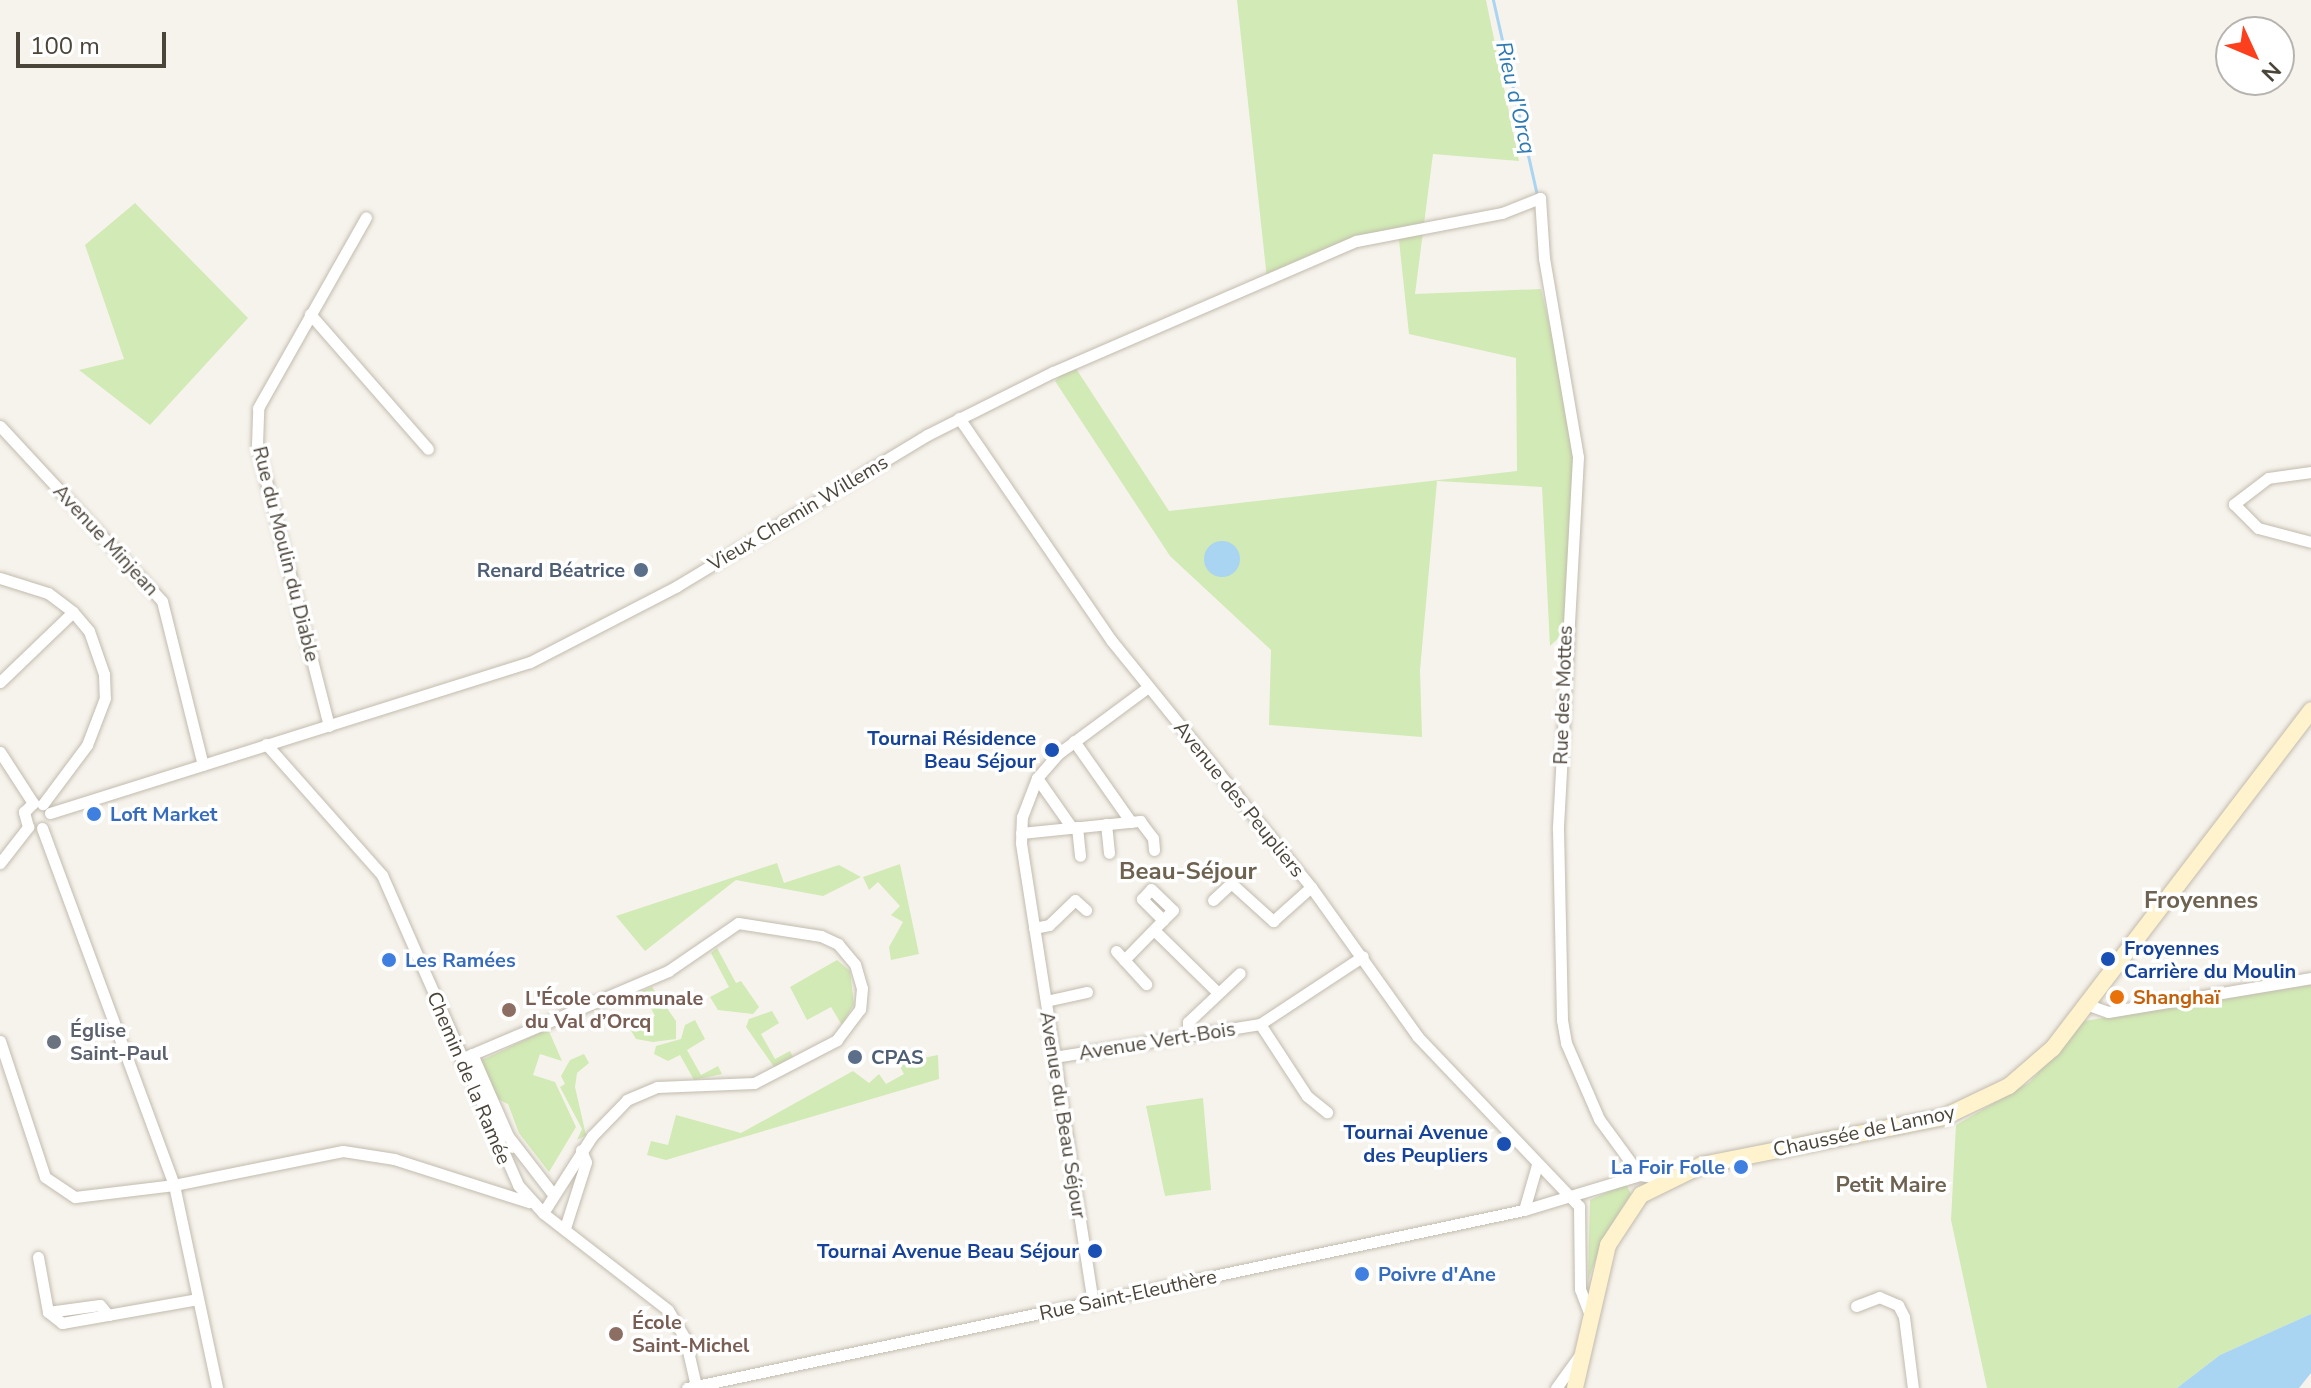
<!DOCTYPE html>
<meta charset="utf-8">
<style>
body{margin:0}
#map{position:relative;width:2311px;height:1388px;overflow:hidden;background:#f6f3ec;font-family:"Nunito Sans",sans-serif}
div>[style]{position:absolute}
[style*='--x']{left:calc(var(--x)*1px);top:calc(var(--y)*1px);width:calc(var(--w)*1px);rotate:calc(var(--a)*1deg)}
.green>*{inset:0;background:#d2eab5}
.water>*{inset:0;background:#a9d4f2}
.round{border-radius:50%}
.stream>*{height:3px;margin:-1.5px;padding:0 1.5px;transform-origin:1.5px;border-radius:1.5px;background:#a9d4f2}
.roads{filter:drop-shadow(0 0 2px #c2bbae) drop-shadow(0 0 2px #c2bbae)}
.street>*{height:11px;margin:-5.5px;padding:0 5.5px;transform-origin:5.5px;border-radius:5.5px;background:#fff}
.secondary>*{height:16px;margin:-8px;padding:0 8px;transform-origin:8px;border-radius:8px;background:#fff3cd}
.dots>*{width:22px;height:22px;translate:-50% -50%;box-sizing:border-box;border:4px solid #fff;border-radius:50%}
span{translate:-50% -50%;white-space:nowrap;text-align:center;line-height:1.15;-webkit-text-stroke:7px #fff;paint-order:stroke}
.street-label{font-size:20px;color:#4b4439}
.service-label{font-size:20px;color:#4e5e75;font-weight:700}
.right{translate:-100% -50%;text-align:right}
.left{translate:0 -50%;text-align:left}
.transit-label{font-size:20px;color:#164399;font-weight:700}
.shop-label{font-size:20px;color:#366cbe;font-weight:700}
.food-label{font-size:20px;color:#c56008;font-weight:700}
.education-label{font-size:20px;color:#785e54;font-weight:700}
.worship-label{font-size:20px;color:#5b616d;font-weight:700}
.water-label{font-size:22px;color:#2e7ab2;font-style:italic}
.neighbourhood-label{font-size:22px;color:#6e6250;font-weight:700}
.quarter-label{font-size:24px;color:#6e6250;font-weight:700}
.north{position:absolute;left:2215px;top:16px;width:80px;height:80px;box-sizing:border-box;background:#fff;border:2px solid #b7b4b0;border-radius:50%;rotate:134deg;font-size:22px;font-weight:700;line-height:32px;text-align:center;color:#4b4439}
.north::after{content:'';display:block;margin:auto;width:28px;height:36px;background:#fc3f1d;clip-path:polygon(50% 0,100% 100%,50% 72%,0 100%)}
.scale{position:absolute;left:16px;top:32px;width:150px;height:36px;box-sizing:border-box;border:4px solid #4b4439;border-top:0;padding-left:10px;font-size:24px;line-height:28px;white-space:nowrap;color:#4b4439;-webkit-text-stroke:6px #fff;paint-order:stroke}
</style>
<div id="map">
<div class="green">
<div style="clip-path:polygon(1237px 0,1486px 0,1519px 161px,1433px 154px,1415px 294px,1541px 289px,1576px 436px,1565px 632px,1550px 646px,1542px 487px,1437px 481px,1420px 670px,1422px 737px,1269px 725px,1271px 650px,1170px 556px,1055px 381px,1073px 364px,1169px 511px,1517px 471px,1516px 358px,1409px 334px,1398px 231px,1267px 279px)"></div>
<div style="clip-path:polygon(135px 203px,248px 318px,150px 425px,79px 370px,124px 359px,85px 245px)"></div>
<div style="clip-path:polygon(777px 863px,784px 883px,839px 865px,861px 877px,823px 896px,736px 880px,645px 951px,616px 916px)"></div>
<div style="clip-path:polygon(900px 864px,919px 954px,891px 960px,889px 947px,903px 922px,891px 915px,900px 906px,878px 882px,869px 890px,863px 877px)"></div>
<div style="clip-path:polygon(717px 948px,736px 983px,741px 981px,759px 1007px,753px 1014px,718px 1010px,710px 997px,729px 987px,711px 953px)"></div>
<div style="clip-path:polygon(837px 960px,850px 971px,854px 1004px,842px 1025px,831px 1007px,807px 1020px,790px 987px)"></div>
<div style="clip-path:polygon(2311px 985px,2311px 1314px,2220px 1355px,2177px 1388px,1987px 1388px,1951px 1220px,1956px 1125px,2030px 1082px,2084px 1021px)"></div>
<div style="clip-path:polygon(652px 987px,676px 1021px,676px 1039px,653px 1042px,636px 1039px,630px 1029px,655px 1016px,642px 991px)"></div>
<div style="clip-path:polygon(772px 1011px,779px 1023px,761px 1034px,775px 1059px,790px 1051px,793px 1057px,774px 1067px,746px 1027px,749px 1019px)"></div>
<div style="clip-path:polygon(695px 1020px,705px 1039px,687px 1050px,701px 1075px,718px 1066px,722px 1074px,694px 1080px,680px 1055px,668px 1061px,654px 1054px,656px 1046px,681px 1039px,685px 1025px)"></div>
<div style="clip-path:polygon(548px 1029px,562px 1061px,540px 1054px,533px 1075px,555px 1082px,576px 1127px,549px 1172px,519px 1133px,508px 1104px,496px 1098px,480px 1061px)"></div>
<div style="clip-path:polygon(584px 1054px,589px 1063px,577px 1073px,575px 1087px,586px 1135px,577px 1140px,582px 1129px,560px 1087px,565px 1084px,561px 1076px,570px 1060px)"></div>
<div style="clip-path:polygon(938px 1055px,939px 1079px,666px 1160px,647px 1155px,651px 1141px,668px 1145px,676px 1115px,741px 1133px,853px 1071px,869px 1083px,879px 1074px,886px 1084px,904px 1074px,898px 1063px)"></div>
<div style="clip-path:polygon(1203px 1098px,1211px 1190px,1165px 1196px,1146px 1106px)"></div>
<div style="clip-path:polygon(1626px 1184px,1631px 1194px,1606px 1233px,1588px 1280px,1590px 1200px)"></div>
</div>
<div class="water">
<div class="round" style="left:1204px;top:541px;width:36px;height:36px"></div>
<div style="clip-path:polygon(2311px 1314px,2311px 1373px,2299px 1388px,2177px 1388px,2220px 1355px)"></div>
</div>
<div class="stream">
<div style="--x:1493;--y:0;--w:200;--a:77.3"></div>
</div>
<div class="roads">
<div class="street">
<div style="--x:310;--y:314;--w:179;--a:48.8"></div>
<div style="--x:959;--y:418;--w:269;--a:55.6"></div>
<div style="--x:1111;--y:640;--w:318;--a:51"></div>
<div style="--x:1311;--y:887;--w:184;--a:54.5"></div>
<div style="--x:1418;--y:1037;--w:233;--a:46.4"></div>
<div style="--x:1579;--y:1206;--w:83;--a:89.3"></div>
<div style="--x:1580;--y:1289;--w:31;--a:69"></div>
<div style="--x:0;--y:426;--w:238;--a:47.2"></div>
<div style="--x:162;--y:601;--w:169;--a:76"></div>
<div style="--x:2311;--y:472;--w:43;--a:172.1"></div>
<div style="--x:2268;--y:478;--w:43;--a:142.6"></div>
<div style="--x:2234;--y:504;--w:34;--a:45"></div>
<div style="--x:2258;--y:528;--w:55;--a:14.8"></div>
<div style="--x:0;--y:578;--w:50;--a:17.4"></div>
<div style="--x:48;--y:593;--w:31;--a:37"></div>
<div style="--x:73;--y:612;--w:25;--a:50"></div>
<div style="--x:89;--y:631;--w:46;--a:70.8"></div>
<div style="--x:104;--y:674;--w:24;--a:88"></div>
<div style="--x:105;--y:698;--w:50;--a:111"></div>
<div style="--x:87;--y:745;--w:74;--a:126.7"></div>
<div style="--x:0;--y:682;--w:101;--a:-43.8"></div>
<div style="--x:329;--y:726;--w:290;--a:-104.4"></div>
<div style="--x:257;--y:445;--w:37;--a:-88"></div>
<div style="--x:258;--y:408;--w:219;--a:-60.5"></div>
<div style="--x:1074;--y:741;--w:99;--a:54.9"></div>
<div style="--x:266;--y:744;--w:175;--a:48.5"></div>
<div style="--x:382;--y:875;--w:339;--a:66.3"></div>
<div style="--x:518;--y:1185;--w:38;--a:48"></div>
<div style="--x:543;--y:1213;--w:158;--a:37.8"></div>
<div style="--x:668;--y:1310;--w:33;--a:59"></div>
<div style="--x:685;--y:1338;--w:49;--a:77.1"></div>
<div style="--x:0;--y:752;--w:61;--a:57.1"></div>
<div style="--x:1037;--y:778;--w:61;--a:55"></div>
<div style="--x:50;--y:813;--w:503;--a:-17.46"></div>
<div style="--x:530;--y:662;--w:165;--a:-27.3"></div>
<div style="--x:677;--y:586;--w:292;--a:-31.1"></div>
<div style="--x:927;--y:435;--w:141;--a:-26.6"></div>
<div style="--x:1053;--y:372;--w:330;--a:-23.4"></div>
<div style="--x:1356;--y:241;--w:149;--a:-10.9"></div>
<div style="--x:1502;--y:213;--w:41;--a:-21.5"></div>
<div style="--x:1540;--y:198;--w:60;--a:86.2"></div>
<div style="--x:1544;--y:258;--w:202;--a:80.3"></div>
<div style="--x:1578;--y:457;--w:373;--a:93.1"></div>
<div style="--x:1558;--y:829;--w:191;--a:88.8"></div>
<div style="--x:1562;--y:1020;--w:23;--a:80"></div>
<div style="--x:1566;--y:1043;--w:83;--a:66.5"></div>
<div style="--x:1599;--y:1119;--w:69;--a:53.8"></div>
<div style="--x:1106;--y:824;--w:29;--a:84"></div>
<div style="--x:28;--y:827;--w:16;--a:-105"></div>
<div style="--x:24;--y:812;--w:13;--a:-45"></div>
<div style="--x:1077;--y:827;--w:29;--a:84"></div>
<div style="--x:42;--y:828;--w:381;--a:69.7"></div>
<div style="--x:174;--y:1185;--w:208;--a:78"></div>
<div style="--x:1021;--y:833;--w:120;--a:-5.8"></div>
<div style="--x:1140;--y:821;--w:21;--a:53"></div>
<div style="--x:1153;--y:838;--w:12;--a:85"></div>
<div style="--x:0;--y:863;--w:46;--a:-52.1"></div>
<div style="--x:1213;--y:900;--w:25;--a:-43"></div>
<div style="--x:1231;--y:883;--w:57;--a:42.1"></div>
<div style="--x:1273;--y:921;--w:51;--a:-41.8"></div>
<div style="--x:1034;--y:928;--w:15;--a:-11"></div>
<div style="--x:1049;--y:925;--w:36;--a:-44"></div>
<div style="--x:1075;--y:900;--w:15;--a:42"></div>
<div style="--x:1154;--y:930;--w:88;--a:44.5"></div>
<div style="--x:1116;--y:951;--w:45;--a:47.7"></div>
<div style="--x:1124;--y:960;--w:56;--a:-45.7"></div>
<div style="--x:1163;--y:920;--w:30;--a:-135"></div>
<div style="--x:1142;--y:899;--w:13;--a:-48"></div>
<div style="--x:1151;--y:889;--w:30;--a:44"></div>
<div style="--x:1173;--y:910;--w:14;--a:135"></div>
<div style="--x:1046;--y:1001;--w:42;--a:-12.4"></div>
<div style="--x:2086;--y:1004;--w:23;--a:20"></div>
<div style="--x:2108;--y:1012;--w:206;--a:-9.5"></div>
<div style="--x:1260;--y:1024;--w:86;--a:56.9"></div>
<div style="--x:1307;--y:1096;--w:26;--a:39"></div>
<div style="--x:1188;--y:1036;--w:14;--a:-90"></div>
<div style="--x:1188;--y:1022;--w:71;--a:-43.3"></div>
<div style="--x:0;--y:1041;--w:143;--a:71.7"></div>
<div style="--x:45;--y:1177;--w:36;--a:34"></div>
<div style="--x:75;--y:1197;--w:100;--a:-6.9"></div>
<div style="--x:174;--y:1185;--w:172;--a:-11.4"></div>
<div style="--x:343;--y:1151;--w:52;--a:8.9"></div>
<div style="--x:394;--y:1159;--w:142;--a:17.7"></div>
<div style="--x:472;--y:1054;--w:90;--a:66.3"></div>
<div style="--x:508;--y:1136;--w:72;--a:52.3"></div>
<div style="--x:1054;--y:1057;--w:209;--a:-9.1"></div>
<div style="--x:1260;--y:1024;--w:123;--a:-33.4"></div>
<div style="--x:461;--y:1059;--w:225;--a:-23"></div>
<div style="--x:668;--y:971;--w:85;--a:-34.4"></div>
<div style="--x:738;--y:923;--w:84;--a:8.9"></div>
<div style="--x:821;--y:936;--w:19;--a:25"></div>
<div style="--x:838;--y:944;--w:26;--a:50"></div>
<div style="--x:855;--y:964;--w:25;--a:74"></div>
<div style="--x:862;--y:988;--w:21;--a:95"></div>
<div style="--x:860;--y:1009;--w:39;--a:127"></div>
<div style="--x:837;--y:1040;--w:93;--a:152.6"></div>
<div style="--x:754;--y:1083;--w:97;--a:177.6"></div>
<div style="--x:657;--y:1087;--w:33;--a:157"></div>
<div style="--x:627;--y:1100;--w:50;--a:134.2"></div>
<div style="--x:592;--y:1136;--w:91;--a:122.5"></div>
<div style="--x:1524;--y:1210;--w:47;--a:-73.9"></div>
<div style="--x:565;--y:1228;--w:69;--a:-72.3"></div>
<div style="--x:586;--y:1162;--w:13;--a:-113"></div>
<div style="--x:38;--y:1257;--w:56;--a:79.7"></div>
<div style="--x:48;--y:1312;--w:18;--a:38"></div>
<div style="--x:62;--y:1323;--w:138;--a:-10"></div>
<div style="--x:1093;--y:1303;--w:466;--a:-98.9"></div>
<div style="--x:1021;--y:843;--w:26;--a:-88"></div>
<div style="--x:1022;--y:817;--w:42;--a:-69"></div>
<div style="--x:1037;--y:778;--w:33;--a:-49"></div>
<div style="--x:1059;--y:753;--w:109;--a:-36.5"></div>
<div style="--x:1856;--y:1306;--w:25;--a:-21"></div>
<div style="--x:1879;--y:1297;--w:21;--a:23"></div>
<div style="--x:1898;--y:1305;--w:13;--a:63"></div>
<div style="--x:1904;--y:1317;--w:72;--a:82.8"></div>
<div style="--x:48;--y:1312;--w:52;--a:-7.7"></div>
<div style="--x:100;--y:1305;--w:13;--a:51"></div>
<div style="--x:687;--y:1388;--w:856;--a:-12.01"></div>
<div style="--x:1524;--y:1210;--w:121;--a:-16.8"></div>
<div style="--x:1640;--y:1175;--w:26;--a:9"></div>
<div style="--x:1556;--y:1388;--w:41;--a:-54"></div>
</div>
<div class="secondary">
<div style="--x:1575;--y:1388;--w:147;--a:-77"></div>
<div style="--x:1608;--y:1245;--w:60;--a:-56.6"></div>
<div style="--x:1641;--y:1195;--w:68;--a:-26.2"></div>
<div style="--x:1702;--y:1165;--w:247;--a:-11.2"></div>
<div style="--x:1944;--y:1117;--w:72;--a:-25.5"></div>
<div style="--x:2009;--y:1086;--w:58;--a:-40.8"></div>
<div style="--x:2053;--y:1048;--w:425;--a:-52.6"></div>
</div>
</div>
<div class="dots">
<div style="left:641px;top:570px;background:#5c6f8a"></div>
<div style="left:1052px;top:750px;background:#1a4fb4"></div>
<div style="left:94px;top:814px;background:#3f7fe0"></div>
<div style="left:2108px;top:959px;background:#1a4fb4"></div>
<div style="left:389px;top:960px;background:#3f7fe0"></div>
<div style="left:2117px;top:997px;background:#e8710a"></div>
<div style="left:509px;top:1010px;background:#8d6e63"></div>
<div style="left:54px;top:1042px;background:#6b7280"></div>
<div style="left:855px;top:1057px;background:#5c6f8a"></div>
<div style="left:1504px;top:1144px;background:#1a4fb4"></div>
<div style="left:1741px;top:1167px;background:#3f7fe0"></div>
<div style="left:1095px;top:1251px;background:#1a4fb4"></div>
<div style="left:1362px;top:1274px;background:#3f7fe0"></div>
<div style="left:616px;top:1334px;background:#8d6e63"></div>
</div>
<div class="street-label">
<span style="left:798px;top:513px;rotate:-31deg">Vieux Chemin Willems</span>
<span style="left:106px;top:540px;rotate:47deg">Avenue Minjean</span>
<span style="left:286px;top:554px;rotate:76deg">Rue du Moulin du Diable</span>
<span style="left:1563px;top:695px;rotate:-88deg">Rue des Mottes</span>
<span style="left:1239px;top:799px;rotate:51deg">Avenue des Peupliers</span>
<span style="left:1157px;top:1041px;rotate:-9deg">Avenue Vert-Bois</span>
<span style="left:469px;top:1078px;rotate:67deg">Chemin de la Ramée</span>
<span style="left:1063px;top:1115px;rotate:81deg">Avenue du Beau Séjour</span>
<span style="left:1864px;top:1131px;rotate:-12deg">Chaussée de Lannoy</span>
<span style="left:1128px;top:1295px;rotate:-12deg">Rue Saint-Eleuthère</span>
</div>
<div class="service-label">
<span class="right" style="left:625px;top:570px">Renard Béatrice</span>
<span class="left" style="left:871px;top:1057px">CPAS</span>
</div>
<div class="transit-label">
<span class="right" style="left:1036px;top:750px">Tournai Résidence<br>Beau Séjour</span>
<span class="left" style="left:2124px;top:960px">Froyennes<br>Carrière du Moulin</span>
<span class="right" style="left:1488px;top:1144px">Tournai Avenue<br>des Peupliers</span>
<span class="right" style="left:1079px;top:1251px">Tournai Avenue Beau Séjour</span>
</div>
<div class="shop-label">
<span class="left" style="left:110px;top:814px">Loft Market</span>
<span class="left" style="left:405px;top:960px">Les Ramées</span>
<span class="right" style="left:1725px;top:1167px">La Foir Folle</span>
<span class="left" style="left:1378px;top:1274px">Poivre d'Ane</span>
</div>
<div class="food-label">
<span class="left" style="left:2133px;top:997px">Shanghaï</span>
</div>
<div class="education-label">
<span class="left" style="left:525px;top:1010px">L'École communale<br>du Val d’Orcq</span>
<span class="left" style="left:632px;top:1334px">École<br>Saint-Michel</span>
</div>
<div class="worship-label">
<span class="left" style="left:70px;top:1042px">Église<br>Saint-Paul</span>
</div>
<div class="water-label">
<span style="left:1515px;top:98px;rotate:77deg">Rieu d'Orcq</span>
</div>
<div class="neighbourhood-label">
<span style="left:1891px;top:1186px">Petit Maire</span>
</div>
<div class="quarter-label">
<span style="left:1188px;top:872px">Beau-Séjour</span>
<span style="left:2201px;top:901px">Froyennes</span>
</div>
<div class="north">N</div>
<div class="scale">100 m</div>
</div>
